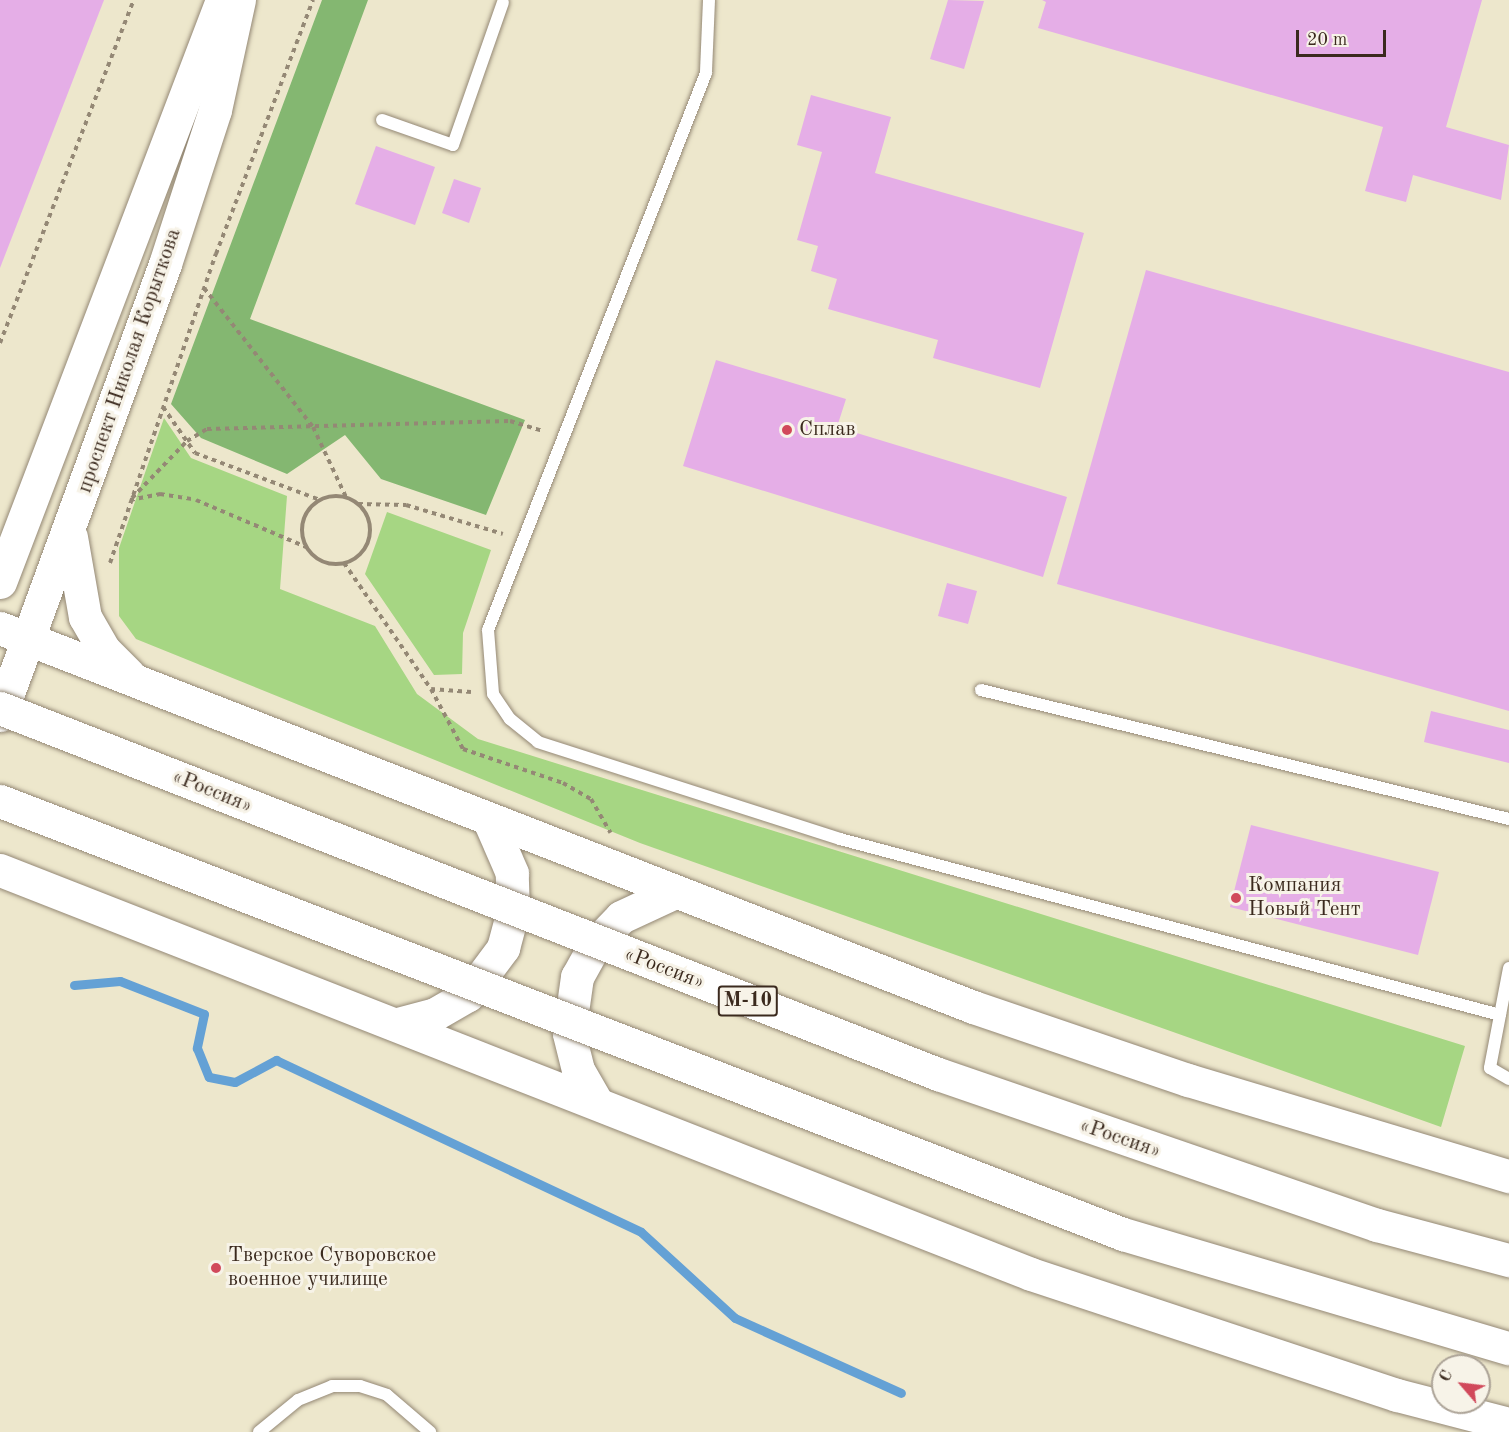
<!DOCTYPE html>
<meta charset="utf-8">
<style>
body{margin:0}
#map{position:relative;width:1509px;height:1432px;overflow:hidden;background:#ede7cc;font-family:"Old Standard TT",serif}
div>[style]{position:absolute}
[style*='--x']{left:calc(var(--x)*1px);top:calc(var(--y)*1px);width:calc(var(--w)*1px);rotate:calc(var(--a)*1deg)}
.green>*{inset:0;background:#a6d683}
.forest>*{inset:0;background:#84b771}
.stream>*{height:9px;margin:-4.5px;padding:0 4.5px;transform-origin:4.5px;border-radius:4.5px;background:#64a1d5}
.building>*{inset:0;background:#e5aee7}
.path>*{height:4px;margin-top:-2px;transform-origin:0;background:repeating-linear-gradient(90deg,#948875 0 4.5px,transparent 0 9px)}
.path>.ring{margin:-2px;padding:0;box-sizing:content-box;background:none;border:4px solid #948875;border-radius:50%}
.roads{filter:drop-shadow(0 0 2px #948875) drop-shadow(0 0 2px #948875)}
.lane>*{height:12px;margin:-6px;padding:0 6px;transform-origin:6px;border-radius:6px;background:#fff}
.primary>*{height:33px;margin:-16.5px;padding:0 16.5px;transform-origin:16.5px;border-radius:16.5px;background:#fff}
.bridges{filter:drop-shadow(0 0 2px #948875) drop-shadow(0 0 2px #948875)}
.highway-bridge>*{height:33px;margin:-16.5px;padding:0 16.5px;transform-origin:16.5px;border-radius:16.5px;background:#fff}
.dots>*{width:16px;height:16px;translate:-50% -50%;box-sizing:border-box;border:3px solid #f7f3e8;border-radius:50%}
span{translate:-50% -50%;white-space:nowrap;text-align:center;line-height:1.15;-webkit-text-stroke:6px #f7f3e8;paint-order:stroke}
.shield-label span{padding:2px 4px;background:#f7f3e8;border:2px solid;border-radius:4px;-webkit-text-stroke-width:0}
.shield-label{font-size:20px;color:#3b2a1e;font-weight:700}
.street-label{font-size:21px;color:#3b2a1e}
.poi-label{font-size:21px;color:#3b2a1e}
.left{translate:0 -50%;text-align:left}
.north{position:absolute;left:1431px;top:1354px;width:60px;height:60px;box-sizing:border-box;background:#f7f3e8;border:2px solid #aca397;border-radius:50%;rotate:298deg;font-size:16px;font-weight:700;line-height:24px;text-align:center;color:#3b2a1e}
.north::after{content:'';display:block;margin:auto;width:21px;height:27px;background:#d1495b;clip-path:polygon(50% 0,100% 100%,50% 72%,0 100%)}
.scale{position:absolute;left:1296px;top:30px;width:90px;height:27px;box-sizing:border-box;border:3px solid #3b2a1e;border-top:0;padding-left:8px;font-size:18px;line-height:21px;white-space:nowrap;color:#3b2a1e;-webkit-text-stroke:4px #f7f3e8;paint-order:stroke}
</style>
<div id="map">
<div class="green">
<div style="clip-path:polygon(164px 418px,191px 458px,287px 496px,280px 589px,375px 626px,417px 694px,478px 739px,1465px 1046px,1441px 1127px,640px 843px,136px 639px,119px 616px,119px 548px)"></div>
<div style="clip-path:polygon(387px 512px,491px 550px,463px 633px,462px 674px,434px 675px,365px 574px)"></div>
</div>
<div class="forest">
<div style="clip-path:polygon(322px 0,368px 0,250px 319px,525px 420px,486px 515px,381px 479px,345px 435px,287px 474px,201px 438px,171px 404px)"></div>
</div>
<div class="stream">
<div style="--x:74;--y:985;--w:46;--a:-5"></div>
<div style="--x:120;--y:981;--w:90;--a:21.4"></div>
<div style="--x:204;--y:1014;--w:35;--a:102"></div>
<div style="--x:197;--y:1048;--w:31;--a:68"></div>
<div style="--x:209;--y:1077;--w:26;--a:11"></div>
<div style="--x:235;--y:1082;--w:47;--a:-28.2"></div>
<div style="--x:276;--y:1060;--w:403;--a:25.2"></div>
<div style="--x:641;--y:1232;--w:127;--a:42.5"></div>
<div style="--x:735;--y:1318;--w:182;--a:24.3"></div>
</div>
<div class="building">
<div style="clip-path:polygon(0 0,104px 0,0 268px)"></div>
<div style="clip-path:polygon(948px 0,984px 1px,964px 69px,930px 59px)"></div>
<div style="clip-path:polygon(1042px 0,1482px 0,1446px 127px,1509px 145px,1501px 200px,1413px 175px,1406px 202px,1365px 191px,1383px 127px,1038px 28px,1046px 2px)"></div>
<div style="clip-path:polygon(811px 95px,891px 117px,875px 173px,1084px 233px,1040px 388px,933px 358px,938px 340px,828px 309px,837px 279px,811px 271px,818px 246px,797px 240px,822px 152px,797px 145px)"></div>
<div style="clip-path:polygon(376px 146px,435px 167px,415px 225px,355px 204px)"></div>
<div style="clip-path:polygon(454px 179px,481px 188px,469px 223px,442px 213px)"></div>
<div style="clip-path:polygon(1146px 270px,1509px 372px,1509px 711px,1057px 584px)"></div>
<div style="clip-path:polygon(716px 360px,846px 399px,837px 427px,1067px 497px,1043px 577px,683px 466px)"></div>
<div style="clip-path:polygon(947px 583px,977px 591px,968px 624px,938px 616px)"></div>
<div style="clip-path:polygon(1431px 711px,1509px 730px,1509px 763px,1424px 742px)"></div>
<div style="clip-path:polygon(1251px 825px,1439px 872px,1418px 955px,1230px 907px)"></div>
</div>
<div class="path">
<div style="--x:204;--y:288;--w:177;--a:51.9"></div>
<div style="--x:313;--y:427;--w:77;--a:64.8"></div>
<div style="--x:0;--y:343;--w:368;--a:-68.7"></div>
<div style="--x:163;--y:407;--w:56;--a:55.2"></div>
<div style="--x:195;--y:453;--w:134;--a:20.6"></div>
<div class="ring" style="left:302px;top:496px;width:64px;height:64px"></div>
<div style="--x:132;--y:498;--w:79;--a:-46"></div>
<div style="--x:187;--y:441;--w:23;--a:-31"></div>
<div style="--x:207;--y:429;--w:303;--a:-1.5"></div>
<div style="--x:510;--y:421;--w:34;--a:17"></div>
<div style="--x:130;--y:500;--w:31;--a:-11"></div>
<div style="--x:160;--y:494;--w:36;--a:9"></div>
<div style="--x:196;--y:500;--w:120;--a:23.1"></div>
<div style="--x:358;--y:504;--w:48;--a:1.2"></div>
<div style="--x:406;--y:505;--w:101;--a:16.6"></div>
<div style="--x:110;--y:563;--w:327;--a:-71.1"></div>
<div style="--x:216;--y:254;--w:272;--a:-69.1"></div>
<div style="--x:344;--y:563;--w:153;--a:55.4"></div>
<div style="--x:471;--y:692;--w:40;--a:-175.7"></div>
<div style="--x:431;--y:689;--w:68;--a:61.9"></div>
<div style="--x:463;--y:749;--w:106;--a:18.8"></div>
<div style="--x:563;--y:783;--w:32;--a:30"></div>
<div style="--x:591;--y:799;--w:39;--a:60"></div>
</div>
<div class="roads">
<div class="lane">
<div style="--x:709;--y:0;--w:73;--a:92.4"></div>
<div style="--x:706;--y:73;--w:598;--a:111.37"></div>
<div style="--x:488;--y:630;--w:64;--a:85.5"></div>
<div style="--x:493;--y:694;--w:30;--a:56"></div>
<div style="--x:510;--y:719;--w:36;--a:39"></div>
<div style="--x:538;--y:742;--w:317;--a:17.8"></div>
<div style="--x:840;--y:839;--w:683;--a:14.93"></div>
<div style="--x:382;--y:120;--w:75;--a:19.4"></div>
<div style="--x:453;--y:145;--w:151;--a:-70.7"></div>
<div style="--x:981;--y:690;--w:544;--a:13.73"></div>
<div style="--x:1509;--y:968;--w:102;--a:100.8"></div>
<div style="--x:1490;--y:1068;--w:22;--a:30"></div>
<div style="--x:259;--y:1432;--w:50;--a:-39.4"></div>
<div style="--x:298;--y:1400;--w:37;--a:-22"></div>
<div style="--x:332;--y:1386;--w:28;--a:0"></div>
<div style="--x:360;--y:1386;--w:28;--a:18"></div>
<div style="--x:387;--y:1395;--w:57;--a:40.7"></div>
</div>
<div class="primary">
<div style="--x:71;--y:537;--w:81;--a:80.1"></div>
<div style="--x:85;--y:617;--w:38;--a:60"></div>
<div style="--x:104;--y:650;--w:35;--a:45"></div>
<div style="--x:0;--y:582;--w:623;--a:-69.12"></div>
<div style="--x:0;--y:628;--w:1044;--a:21.28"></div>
<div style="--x:973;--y:1007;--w:227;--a:18.8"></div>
<div style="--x:1188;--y:1080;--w:335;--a:16.7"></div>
<div style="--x:0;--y:715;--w:480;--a:-69.9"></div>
<div style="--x:165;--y:264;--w:162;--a:-72"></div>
<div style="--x:215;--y:110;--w:113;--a:-77.7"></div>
<div style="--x:0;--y:870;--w:1107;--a:21.4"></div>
<div style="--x:1031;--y:1274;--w:385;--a:18.3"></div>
<div style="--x:1397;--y:1395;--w:116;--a:14.5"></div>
<div style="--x:398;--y:1024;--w:38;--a:-15"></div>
<div style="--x:435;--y:1014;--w:38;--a:-30"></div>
<div style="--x:468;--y:995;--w:59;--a:-53.3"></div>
<div style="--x:503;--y:948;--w:38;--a:-75"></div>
<div style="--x:513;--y:911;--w:38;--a:-92"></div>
<div style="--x:512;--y:873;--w:58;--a:-113.5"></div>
<div style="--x:597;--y:1103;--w:38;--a:-120"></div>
<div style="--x:578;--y:1070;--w:38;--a:-104"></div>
<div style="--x:569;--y:1033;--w:57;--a:-81.9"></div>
<div style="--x:577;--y:977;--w:38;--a:-61"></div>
<div style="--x:595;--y:944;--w:37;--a:-46"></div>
<div style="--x:621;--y:917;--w:57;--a:-24.8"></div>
</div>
</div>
<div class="bridges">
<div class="highway-bridge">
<div style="--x:0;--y:708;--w:1007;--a:21.32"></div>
<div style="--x:938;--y:1074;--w:464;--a:19"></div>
<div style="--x:1377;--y:1225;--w:137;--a:14.9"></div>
<div style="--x:0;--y:801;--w:1204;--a:21.09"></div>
<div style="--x:1123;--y:1234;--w:402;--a:16.5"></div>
</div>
</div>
<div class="dots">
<div style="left:787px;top:430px;background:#d1495b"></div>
<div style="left:1236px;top:898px;background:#d1495b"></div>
<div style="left:216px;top:1268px;background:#d1495b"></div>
</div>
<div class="shield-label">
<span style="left:748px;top:1001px">М-10</span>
</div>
<div class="street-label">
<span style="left:130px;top:361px;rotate:-71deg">проспект Николая Корыткова</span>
<span style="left:212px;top:792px;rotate:22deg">«Россия»</span>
<span style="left:664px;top:969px;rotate:21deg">«Россия»</span>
<span style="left:1120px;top:1139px;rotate:19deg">«Россия»</span>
</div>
<div class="poi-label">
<span class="left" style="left:799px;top:430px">Сплав</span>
<span class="left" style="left:1248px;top:898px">Компания<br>Новый Тент</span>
<span class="left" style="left:228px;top:1268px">Тверское Суворовское<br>военное училище</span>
</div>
<div class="north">С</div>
<div class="scale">20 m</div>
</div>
